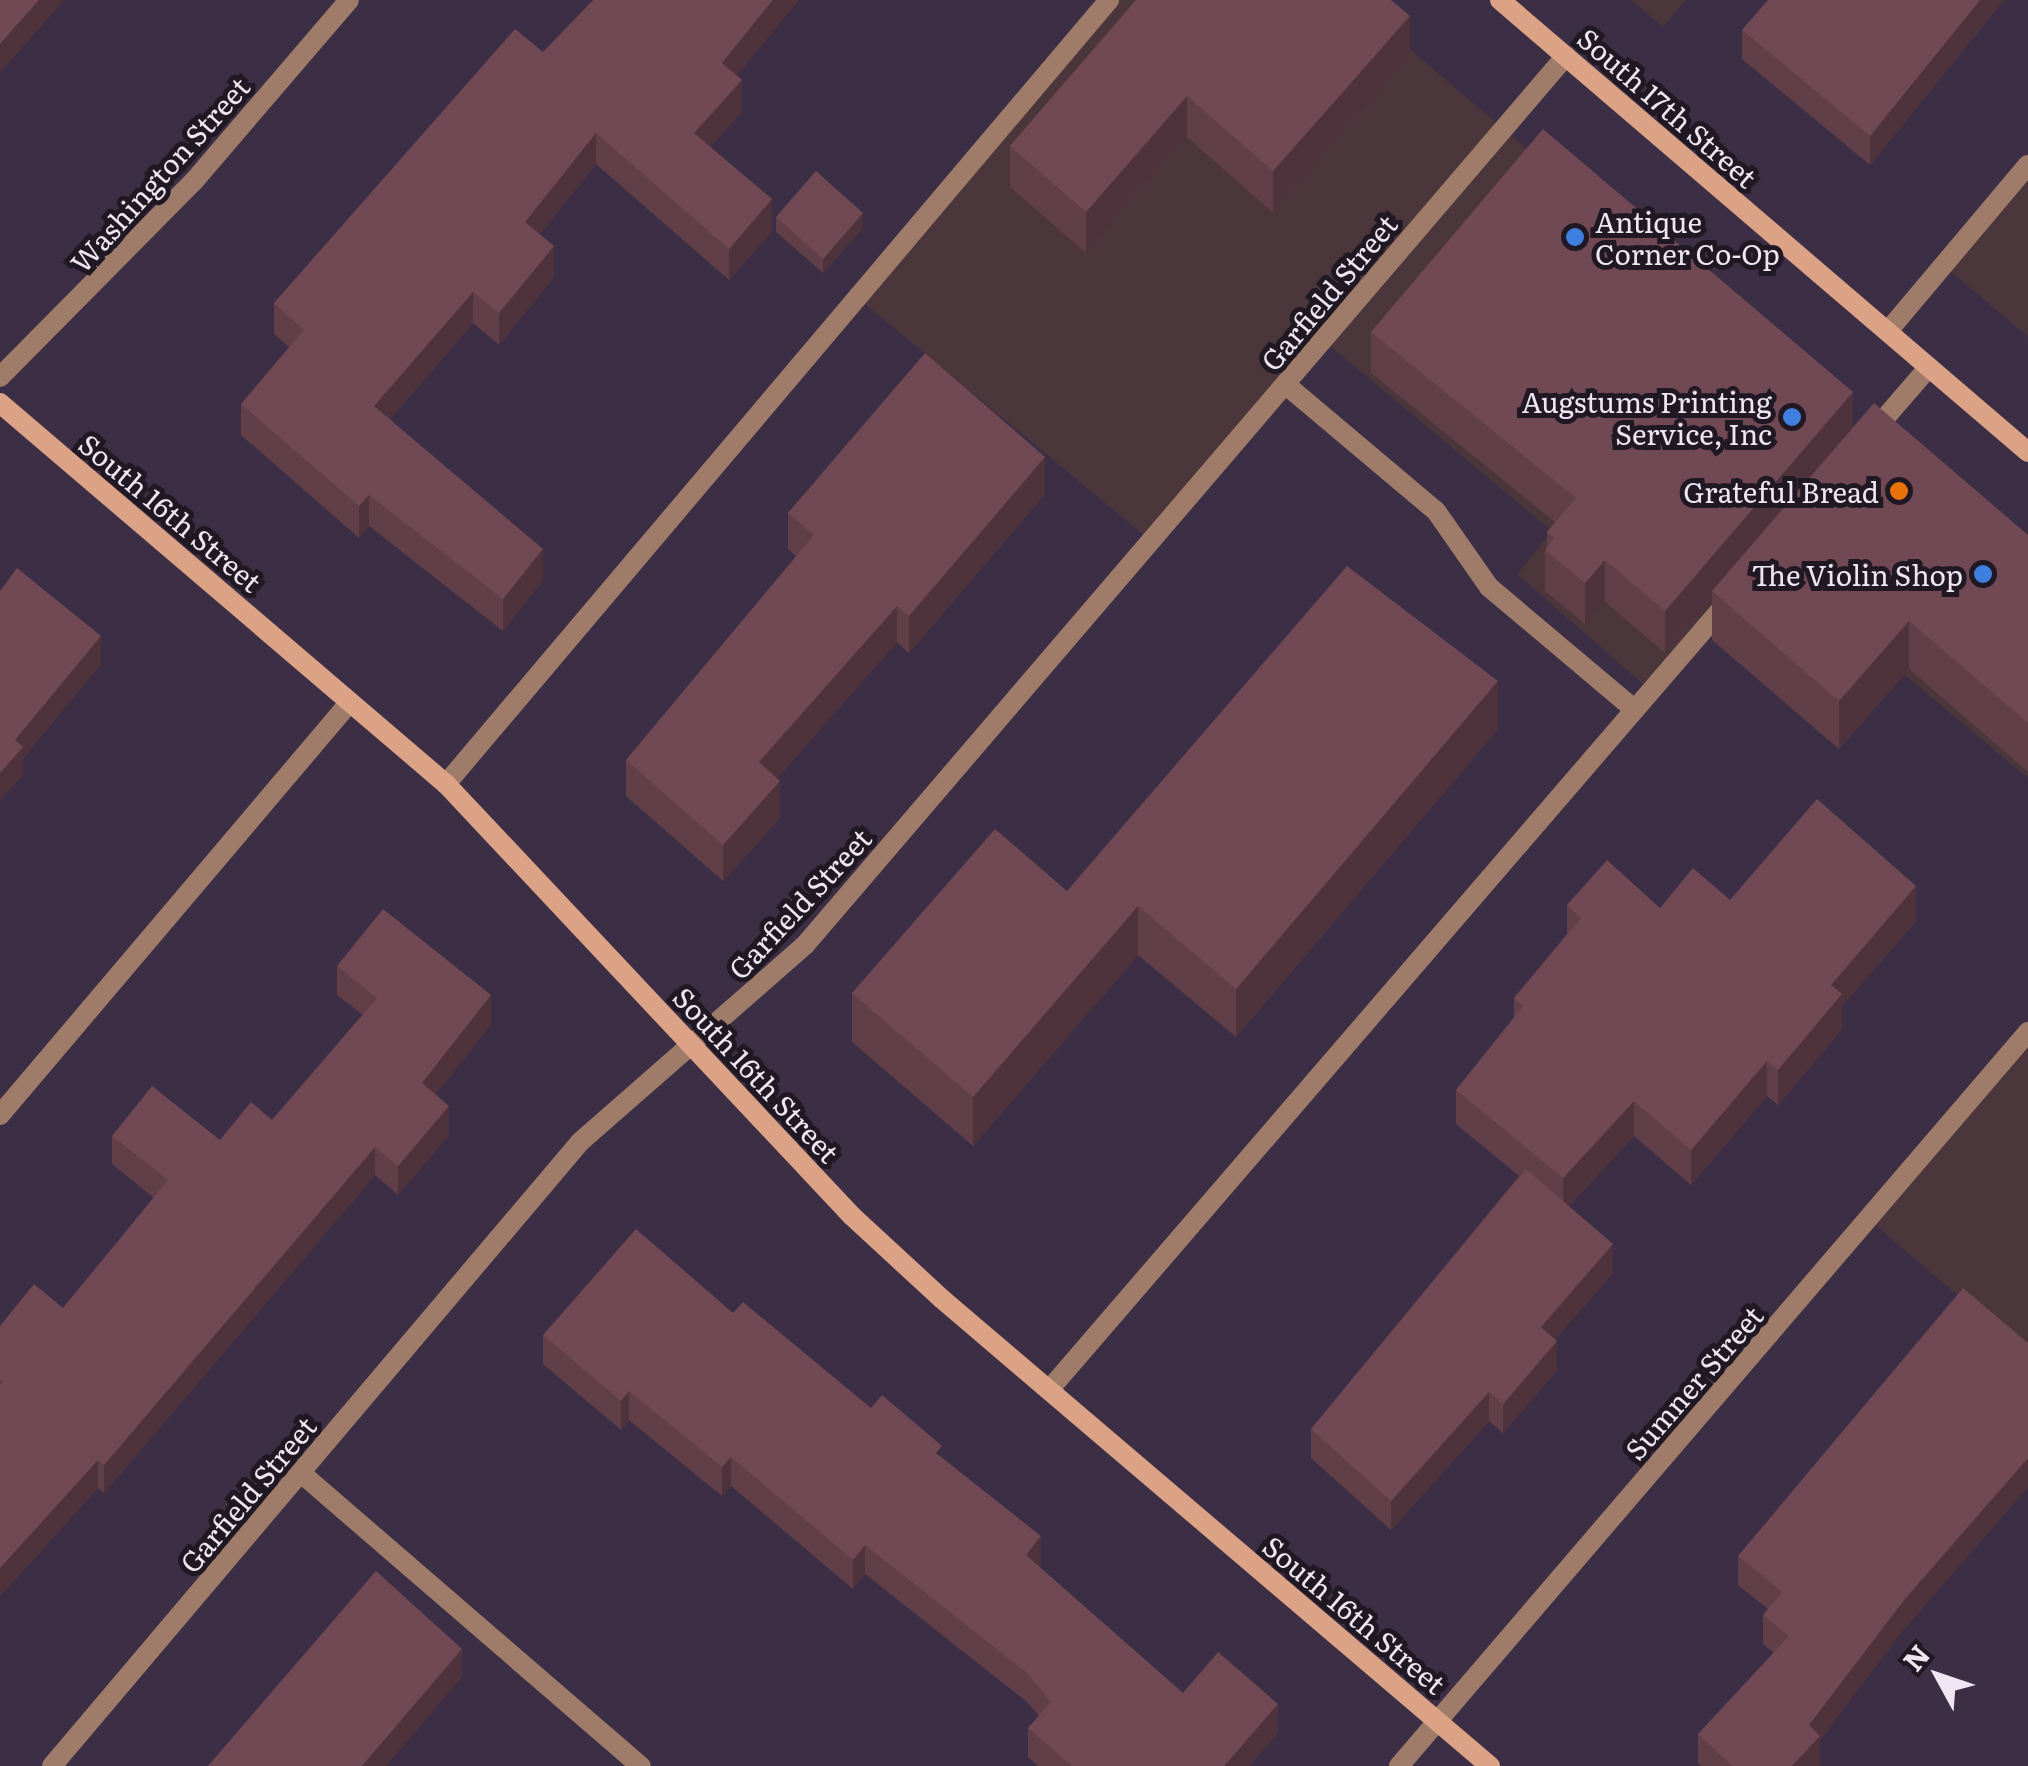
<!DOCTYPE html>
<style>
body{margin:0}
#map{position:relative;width:2028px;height:1766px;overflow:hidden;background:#3c2e44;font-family:Literata,serif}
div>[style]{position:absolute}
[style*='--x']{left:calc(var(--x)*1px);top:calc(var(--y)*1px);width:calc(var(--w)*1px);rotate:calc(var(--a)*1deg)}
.commercial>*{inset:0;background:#4a363b}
.service>*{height:20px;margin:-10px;padding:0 10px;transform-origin:10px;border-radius:10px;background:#9f7b69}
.minor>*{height:20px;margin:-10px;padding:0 10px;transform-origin:10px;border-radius:10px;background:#9f7b69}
.secondary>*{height:20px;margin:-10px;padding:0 10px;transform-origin:10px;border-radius:10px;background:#dca285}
.wall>*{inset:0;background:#603f49}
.shaded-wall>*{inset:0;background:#4e333c}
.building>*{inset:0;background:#704955}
.dots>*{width:28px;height:28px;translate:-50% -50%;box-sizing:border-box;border:5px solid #201923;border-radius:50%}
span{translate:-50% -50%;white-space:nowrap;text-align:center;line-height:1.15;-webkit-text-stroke:10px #201923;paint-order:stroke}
.street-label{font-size:28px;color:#efe6f4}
.poi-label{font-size:28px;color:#efe6f4}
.left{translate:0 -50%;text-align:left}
.right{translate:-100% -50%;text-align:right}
.north{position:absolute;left:1888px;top:1626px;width:100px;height:100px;-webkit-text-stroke:8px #201923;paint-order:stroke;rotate:310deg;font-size:28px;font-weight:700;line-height:40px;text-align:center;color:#efe6f4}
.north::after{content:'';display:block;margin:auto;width:35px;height:45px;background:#efe6f4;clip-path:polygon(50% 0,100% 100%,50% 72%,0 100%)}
</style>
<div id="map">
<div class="commercial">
<div style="clip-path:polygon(1109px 0,1352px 0,2028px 576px,2028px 778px,1765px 558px,1651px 691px,1517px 574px,1552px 531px,1323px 340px,1151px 541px,858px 298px)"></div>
<div style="clip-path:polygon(1631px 0,1686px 0,1663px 27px)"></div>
<div style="clip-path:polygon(2028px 165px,2028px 337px,1943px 265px)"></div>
<div style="clip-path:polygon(2028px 1032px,2028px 1355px,1868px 1219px)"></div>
</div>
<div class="service">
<div style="--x:1285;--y:384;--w:197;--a:40.1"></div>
<div style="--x:1436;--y:511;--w:93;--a:55.1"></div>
<div style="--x:1489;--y:587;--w:189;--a:40.1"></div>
<div style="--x:1872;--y:433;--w:87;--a:-49.2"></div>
<div style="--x:446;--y:784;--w:1027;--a:-49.78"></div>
<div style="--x:0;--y:1115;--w:541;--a:-49.72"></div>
<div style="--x:1049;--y:1390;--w:1044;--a:-49.27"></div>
<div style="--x:301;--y:1473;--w:449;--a:40.8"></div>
</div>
<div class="minor">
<div style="--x:1888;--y:331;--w:217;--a:-49.9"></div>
<div style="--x:0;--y:377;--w:276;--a:-45.3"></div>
<div style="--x:194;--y:181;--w:238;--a:-49.4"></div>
<div style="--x:52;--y:1766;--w:817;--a:-49.76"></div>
<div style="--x:580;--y:1142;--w:299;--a:-41.2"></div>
<div style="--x:805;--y:945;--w:1170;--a:-49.44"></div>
<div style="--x:1399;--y:1766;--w:967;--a:-49.41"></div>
</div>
<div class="secondary">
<div style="--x:1500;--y:0;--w:695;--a:40.57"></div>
<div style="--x:0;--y:403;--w:587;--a:40.51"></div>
<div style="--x:446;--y:784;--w:593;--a:46.78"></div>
<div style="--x:852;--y:1216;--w:122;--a:42.7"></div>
<div style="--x:942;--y:1299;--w:720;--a:40.44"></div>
</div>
<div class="wall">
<div style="clip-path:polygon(1136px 0,1410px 58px,1273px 213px,1187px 137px,1086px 253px,1010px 187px,1010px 146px)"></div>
<div style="clip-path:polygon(2004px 0,1870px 165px,1742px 59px,1742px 30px)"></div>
<div style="clip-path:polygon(543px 52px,737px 76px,742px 112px,710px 147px,772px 231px,729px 280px,596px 164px,540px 234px,554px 277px,499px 345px,473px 323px,390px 419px,543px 580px,503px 631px,369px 526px,359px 538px,241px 435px,241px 404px,289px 347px,274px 334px,274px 303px)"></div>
<div style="clip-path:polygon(776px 217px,863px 228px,823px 273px,776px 232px)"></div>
<div style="clip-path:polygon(1371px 332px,1853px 427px,2028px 535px,2028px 772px,1909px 669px,1839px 749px,1712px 640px,1712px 598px,1665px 653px,1605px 602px,1585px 624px,1545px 591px,1545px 550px,1547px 547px,1547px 532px,1555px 522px,1371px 373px)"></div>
<div style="clip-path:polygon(1045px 494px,909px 653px,897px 642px,777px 778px,780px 818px,723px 881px,626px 796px,626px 760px,796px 556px,788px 549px,788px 513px)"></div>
<div style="clip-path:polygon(1498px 729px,1236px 1037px,1138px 955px,973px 1146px,852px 1042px,852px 993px,1067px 891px)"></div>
<div style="clip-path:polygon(1730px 900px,1916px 921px,1842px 1006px,1842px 1029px,1778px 1105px,1767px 1096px,1691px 1185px,1634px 1136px,1569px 1206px,1613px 1273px,1555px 1339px,1557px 1370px,1503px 1433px,1489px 1421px,1391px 1530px,1311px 1458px,1311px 1429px,1519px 1176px,1456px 1124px,1456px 1090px,1514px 1018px,1514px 998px,1567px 934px,1567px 905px,1660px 908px)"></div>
<div style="clip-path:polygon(337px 966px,491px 1024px,435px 1095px,449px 1135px,398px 1195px,375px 1175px,104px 1493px,98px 1488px,0 1596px,0 1326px,63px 1308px,154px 1198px,112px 1164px,112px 1136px,220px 1140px,272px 1120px,363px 1015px,337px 995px)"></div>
<div style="clip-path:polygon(733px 1313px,942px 1458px,1041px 1565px,1039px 1567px,1183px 1693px,1278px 1733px,1249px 1766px,1038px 1766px,1028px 1757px,1028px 1728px,1039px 1716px,1027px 1702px,865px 1574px,853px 1589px,731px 1486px,722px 1496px,629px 1420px,621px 1430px,543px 1364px,543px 1335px)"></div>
<div style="clip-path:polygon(2028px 1343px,2028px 1487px,1904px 1629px,1820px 1740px,1820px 1764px,1819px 1766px,1701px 1766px,1698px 1763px,1698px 1734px,1774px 1653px,1763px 1644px,1763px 1615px,1768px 1609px,1738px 1585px,1738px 1556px)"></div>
</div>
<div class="shaded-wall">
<div style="clip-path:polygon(39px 0,64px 0,0 73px,0 44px)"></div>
<div style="clip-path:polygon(773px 0,799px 0,722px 94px,722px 63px)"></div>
<div style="clip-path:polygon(1980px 0,2004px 0,1870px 165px,1870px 136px)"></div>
<div style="clip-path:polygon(1410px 16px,1410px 58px,1273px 213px,1273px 171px)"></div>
<div style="clip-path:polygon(742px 80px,742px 112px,694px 164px,694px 133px)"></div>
<div style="clip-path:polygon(1187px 96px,1187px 137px,1086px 253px,1086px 212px)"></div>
<div style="clip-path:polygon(596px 133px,596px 164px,525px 253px,525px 222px)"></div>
<div style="clip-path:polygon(772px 199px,772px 231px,729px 280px,729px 249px)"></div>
<div style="clip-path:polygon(863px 213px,863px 228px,823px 273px,823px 259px)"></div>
<div style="clip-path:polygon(554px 246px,554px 277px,499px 345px,499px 313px)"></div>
<div style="clip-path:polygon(473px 292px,473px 323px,374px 437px,374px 406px)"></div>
<div style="clip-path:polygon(1853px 392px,1853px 434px,1712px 591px,1712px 598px,1665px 653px,1665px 611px)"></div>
<div style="clip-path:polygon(1045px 457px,1045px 494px,909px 653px,909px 616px)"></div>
<div style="clip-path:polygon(369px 495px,369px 526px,359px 538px,359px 506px)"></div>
<div style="clip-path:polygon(543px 549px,543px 580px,503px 631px,503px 599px)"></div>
<div style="clip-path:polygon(1605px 560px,1605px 602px,1585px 624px,1585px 583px)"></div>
<div style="clip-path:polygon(897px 606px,897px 642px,759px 799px,759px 762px)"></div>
<div style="clip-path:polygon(1909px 621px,1909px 669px,1839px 749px,1839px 701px)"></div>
<div style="clip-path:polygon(101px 636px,101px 664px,23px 759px,23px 775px,0 801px,0 773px,15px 740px)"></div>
<div style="clip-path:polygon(1498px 681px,1498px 729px,1236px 1037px,1236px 989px)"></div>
<div style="clip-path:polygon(780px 781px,780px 818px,723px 881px,723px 845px)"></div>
<div style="clip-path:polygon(1916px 886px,1916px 921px,1842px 1006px,1842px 1029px,1778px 1105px,1778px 1070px,1831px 985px)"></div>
<div style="clip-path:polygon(1138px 906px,1138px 955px,973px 1146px,973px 1097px)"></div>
<div style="clip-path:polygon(491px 995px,491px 1024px,422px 1112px,422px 1083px)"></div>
<div style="clip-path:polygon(1767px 1061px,1767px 1096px,1691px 1185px,1691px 1150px)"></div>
<div style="clip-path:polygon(1634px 1101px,1634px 1136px,1563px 1212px,1563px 1178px)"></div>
<div style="clip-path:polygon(449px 1106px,449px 1135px,398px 1195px,398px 1166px)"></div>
<div style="clip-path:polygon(375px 1147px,375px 1175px,104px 1493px,104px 1465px)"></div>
<div style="clip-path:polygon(1613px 1244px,1613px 1273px,1541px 1356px,1541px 1327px)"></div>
<div style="clip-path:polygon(1557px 1341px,1557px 1370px,1503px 1433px,1503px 1404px)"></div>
<div style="clip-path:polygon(629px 1391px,629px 1420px,621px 1430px,621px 1401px)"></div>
<div style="clip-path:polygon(1489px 1392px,1489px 1421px,1391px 1530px,1391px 1501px)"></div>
<div style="clip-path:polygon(731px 1457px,731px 1486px,722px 1496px,722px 1467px)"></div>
<div style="clip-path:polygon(2028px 1458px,2028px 1487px,1904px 1629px,1820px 1740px,1820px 1764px,1819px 1766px,1792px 1766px,1809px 1725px,1904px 1600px)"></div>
<div style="clip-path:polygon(98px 1460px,98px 1488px,0 1596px,0 1568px)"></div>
<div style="clip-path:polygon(1041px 1536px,1041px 1565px,1026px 1584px,1026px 1555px)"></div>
<div style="clip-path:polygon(865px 1545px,865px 1574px,853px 1589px,853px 1560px)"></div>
<div style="clip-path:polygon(462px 1649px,462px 1677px,386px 1766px,362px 1766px)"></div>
<div style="clip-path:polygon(1278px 1704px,1278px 1733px,1249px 1766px,1224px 1766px)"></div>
</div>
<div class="building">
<div style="clip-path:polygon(0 0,39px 0,0 44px)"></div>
<div style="clip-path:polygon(593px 0,773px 0,722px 63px,742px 80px,694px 133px,772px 199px,729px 249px,596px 133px,525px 222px,554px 246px,499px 313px,473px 292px,374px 406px,543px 549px,503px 599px,369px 495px,359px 506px,241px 404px,304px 330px,274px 303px,515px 29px,543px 52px)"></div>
<div style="clip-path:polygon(1136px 0,1391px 0,1410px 16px,1273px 171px,1187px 96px,1086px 212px,1010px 146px)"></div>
<div style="clip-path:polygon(1768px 0,1980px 0,1870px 136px,1742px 30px)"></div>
<div style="clip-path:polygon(1543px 129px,1853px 392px,1665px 611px,1605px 560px,1585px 583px,1545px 550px,1554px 538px,1547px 532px,1576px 498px,1371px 332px)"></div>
<div style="clip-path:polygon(816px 171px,863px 213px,823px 259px,776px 217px)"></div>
<div style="clip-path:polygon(925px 353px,1045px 457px,909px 616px,897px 606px,759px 762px,780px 781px,723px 845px,626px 760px,814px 535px,788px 513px)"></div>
<div style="clip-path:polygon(1874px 403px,2028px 535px,2028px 723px,1909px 621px,1839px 701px,1712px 591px)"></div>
<div style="clip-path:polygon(1347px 566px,1498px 681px,1236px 989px,1138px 906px,973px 1097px,852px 993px,995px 829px,1067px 891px)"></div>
<div style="clip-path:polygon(17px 568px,101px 636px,15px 740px,23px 747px,0 773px,0 591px)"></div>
<div style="clip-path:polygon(1817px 799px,1916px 886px,1831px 985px,1842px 994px,1778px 1070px,1767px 1061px,1691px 1150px,1634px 1101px,1563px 1178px,1456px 1090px,1523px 1006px,1514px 998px,1581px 918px,1567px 905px,1607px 860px,1660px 908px,1693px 868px,1730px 900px)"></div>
<div style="clip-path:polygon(383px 909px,491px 995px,422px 1083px,449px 1106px,398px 1166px,375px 1147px,104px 1465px,98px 1460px,0 1568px,0 1385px,3px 1382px,0 1379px,0 1326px,34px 1284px,63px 1308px,168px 1180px,112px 1136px,152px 1086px,220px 1140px,251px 1102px,272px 1120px,377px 998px,337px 966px)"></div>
<div style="clip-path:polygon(1526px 1169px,1613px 1244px,1541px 1327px,1557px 1341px,1503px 1404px,1489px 1392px,1391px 1501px,1311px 1429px)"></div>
<div style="clip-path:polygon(636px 1229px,733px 1313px,743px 1302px,871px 1408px,882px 1395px,942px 1446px,936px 1453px,1041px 1536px,1026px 1555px,1183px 1693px,1218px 1652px,1278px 1704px,1224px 1766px,1072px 1766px,1028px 1728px,1051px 1702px,1027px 1673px,865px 1545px,853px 1560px,731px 1457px,722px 1467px,629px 1391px,621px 1401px,543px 1335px)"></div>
<div style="clip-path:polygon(1963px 1288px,2028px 1343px,2028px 1458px,1904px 1600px,1809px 1725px,1820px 1736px,1792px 1766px,1733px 1766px,1698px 1734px,1789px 1636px,1763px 1615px,1782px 1592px,1738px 1556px)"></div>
<div style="clip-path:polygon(376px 1571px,462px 1649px,362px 1766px,208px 1766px)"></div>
</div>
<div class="dots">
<div style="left:1575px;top:237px;background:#3f7fe0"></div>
<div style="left:1792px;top:417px;background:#3f7fe0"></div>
<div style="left:1899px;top:491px;background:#e8710a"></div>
<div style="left:1983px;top:574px;background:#3f7fe0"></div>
</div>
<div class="street-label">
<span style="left:1668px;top:107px;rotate:41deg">South 17th Street</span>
<span style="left:159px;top:174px;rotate:-48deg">Washington Street</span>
<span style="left:1328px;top:292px;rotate:-50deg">Garfield Street</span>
<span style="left:171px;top:512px;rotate:40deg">South 16th Street</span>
<span style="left:799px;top:903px;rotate:-47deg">Garfield Street</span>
<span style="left:757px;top:1074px;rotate:47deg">South 16th Street</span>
<span style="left:1693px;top:1382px;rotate:-49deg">Sumner Street</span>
<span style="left:247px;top:1494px;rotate:-50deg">Garfield Street</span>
<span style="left:1355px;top:1614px;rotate:40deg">South 16th Street</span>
</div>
<div class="poi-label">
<span class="left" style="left:1595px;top:237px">Antique<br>Corner Co-Op</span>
<span class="right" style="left:1772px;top:417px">Augstums Printing<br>Service, Inc</span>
<span class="right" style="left:1879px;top:491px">Grateful Bread</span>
<span class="right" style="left:1963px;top:574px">The Violin Shop</span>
</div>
<div class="north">N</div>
</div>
